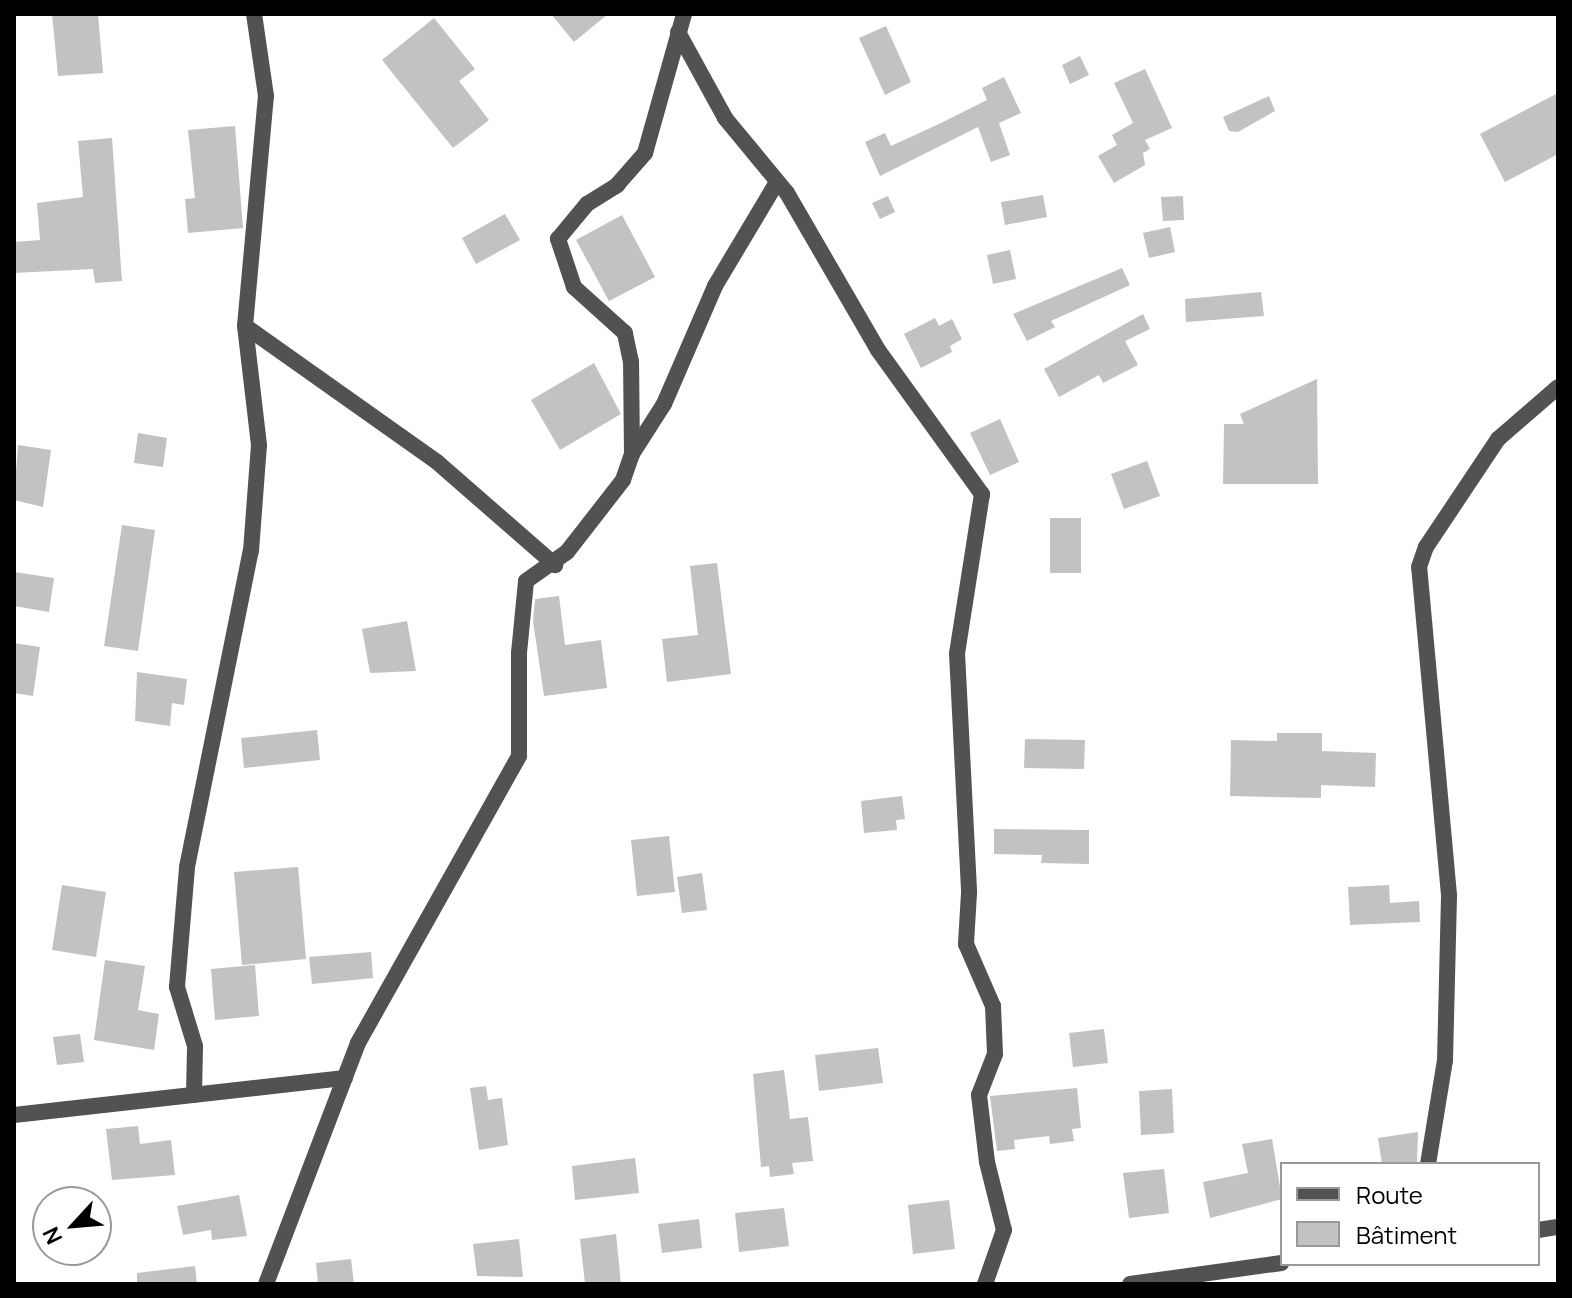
<!DOCTYPE html>
<meta charset="utf-8">
<style>
body{margin:0}
#map{position:relative;width:1572px;height:1298px;overflow:hidden;background:#fff;font-family:Manrope,sans-serif}
div>[style]{position:absolute}
[style*='--x']{left:calc(var(--x)*1px);top:calc(var(--y)*1px);width:calc(var(--w)*1px);rotate:calc(var(--a)*1deg)}
.building>*{inset:0;background:#c2c2c2}
.street>*{height:16px;margin:-8px;padding:0 8px;transform-origin:8px;border-radius:8px;background:#525252}
span{translate:-50% -50%;white-space:nowrap;text-align:center;line-height:1.15;-webkit-text-stroke:6px #fff;paint-order:stroke}
.frame{position:absolute;inset:0;border:16px solid #000;pointer-events:none}
.legend{position:absolute;left:1280px;top:1162px;width:260px;height:104px;box-sizing:border-box;background:#fff;border:2px solid #999;margin:0;padding:10px 14px;list-style:none;font-size:24px;color:#000}
.legend li{display:flex;align-items:center;gap:16px;height:40px}
.legend b{width:40px;border:2px solid #999}
.north{position:absolute;left:32px;top:1186px;width:80px;height:80px;box-sizing:border-box;background:#fff;border:2px solid #999;border-radius:50%;rotate:244deg;font-size:22px;font-weight:700;line-height:32px;text-align:center;color:#000}
.north::after{content:'';display:block;margin:auto;width:28px;height:36px;background:#000;clip-path:polygon(50% 0,100% 100%,50% 72%,0 100%)}
</style>
<div id="map">
<div class="building">
<div style="clip-path:polygon(52px 14px,98px 14px,103px 73px,58px 76px)"></div>
<div style="clip-path:polygon(551px 14px,608px 14px,574px 42px)"></div>
<div style="clip-path:polygon(434px 18px,475px 69px,459px 81px,489px 120px,453px 148px,382px 60px)"></div>
<div style="clip-path:polygon(886px 26px,911px 82px,885px 95px,859px 38px)"></div>
<div style="clip-path:polygon(1080px 56px,1089px 75px,1070px 84px,1062px 65px)"></div>
<div style="clip-path:polygon(1145px 69px,1172px 128px,1145px 140px,1150px 149px,1143px 153px,1145px 165px,1114px 183px,1098px 156px,1117px 145px,1112px 135px,1133px 123px,1114px 83px)"></div>
<div style="clip-path:polygon(1004px 77px,1021px 113px,999px 123px,1010px 155px,991px 162px,978px 127px,880px 176px,865px 142px,885px 133px,891px 146px,941px 123px,987px 100px,982px 88px)"></div>
<div style="clip-path:polygon(1558px 93px,1558px 154px,1505px 182px,1480px 134px)"></div>
<div style="clip-path:polygon(1269px 96px,1275px 111px,1238px 132px,1229px 131px,1223px 117px)"></div>
<div style="clip-path:polygon(235px 126px,243px 228px,188px 233px,185px 199px,195px 198px,188px 130px)"></div>
<div style="clip-path:polygon(112px 138px,122px 281px,95px 283px,93px 269px,14px 273px,14px 242px,40px 240px,37px 203px,83px 197px,78px 141px)"></div>
<div style="clip-path:polygon(1043px 195px,1047px 217px,1005px 225px,1001px 202px)"></div>
<div style="clip-path:polygon(888px 196px,895px 212px,880px 219px,872px 203px)"></div>
<div style="clip-path:polygon(1183px 196px,1184px 220px,1163px 221px,1161px 197px)"></div>
<div style="clip-path:polygon(505px 214px,520px 240px,476px 264px,462px 238px)"></div>
<div style="clip-path:polygon(622px 215px,655px 277px,609px 301px,576px 240px)"></div>
<div style="clip-path:polygon(1170px 227px,1175px 252px,1149px 258px,1143px 233px)"></div>
<div style="clip-path:polygon(1010px 250px,1016px 279px,993px 284px,987px 255px)"></div>
<div style="clip-path:polygon(1122px 268px,1130px 285px,1051px 321px,1055px 327px,1027px 341px,1013px 314px)"></div>
<div style="clip-path:polygon(1261px 292px,1264px 316px,1186px 322px,1185px 299px)"></div>
<div style="clip-path:polygon(1143px 314px,1150px 329px,1125px 341px,1138px 365px,1103px 383px,1099px 375px,1059px 397px,1044px 369px)"></div>
<div style="clip-path:polygon(935px 318px,939px 326px,952px 319px,962px 339px,950px 346px,952px 352px,921px 368px,904px 334px)"></div>
<div style="clip-path:polygon(594px 363px,621px 414px,560px 450px,531px 400px)"></div>
<div style="clip-path:polygon(1317px 379px,1318px 484px,1223px 484px,1224px 424px,1244px 424px,1240px 414px)"></div>
<div style="clip-path:polygon(1000px 419px,1019px 462px,990px 475px,970px 433px)"></div>
<div style="clip-path:polygon(138px 433px,167px 438px,163px 467px,134px 463px)"></div>
<div style="clip-path:polygon(18px 445px,51px 450px,43px 507px,14px 500px)"></div>
<div style="clip-path:polygon(1147px 461px,1160px 496px,1124px 509px,1111px 474px)"></div>
<div style="clip-path:polygon(1050px 518px,1081px 518px,1081px 573px,1050px 573px)"></div>
<div style="clip-path:polygon(122px 525px,155px 530px,138px 651px,104px 646px)"></div>
<div style="clip-path:polygon(717px 563px,731px 674px,667px 682px,662px 639px,698px 635px,690px 566px)"></div>
<div style="clip-path:polygon(14px 572px,54px 578px,49px 612px,14px 606px)"></div>
<div style="clip-path:polygon(559px 596px,565px 645px,601px 640px,607px 688px,544px 696px,533px 621px,535px 599px)"></div>
<div style="clip-path:polygon(407px 621px,416px 671px,370px 673px,362px 629px)"></div>
<div style="clip-path:polygon(14px 643px,40px 647px,33px 696px,14px 693px)"></div>
<div style="clip-path:polygon(137px 672px,187px 679px,184px 705px,172px 703px,170px 726px,135px 721px)"></div>
<div style="clip-path:polygon(317px 730px,320px 760px,244px 768px,241px 738px)"></div>
<div style="clip-path:polygon(1277px 733px,1322px 733px,1322px 751px,1376px 753px,1375px 787px,1321px 785px,1321px 798px,1230px 796px,1231px 740px,1277px 741px)"></div>
<div style="clip-path:polygon(1025px 739px,1085px 740px,1084px 769px,1024px 768px)"></div>
<div style="clip-path:polygon(902px 796px,905px 819px,896px 820px,897px 830px,864px 833px,861px 801px)"></div>
<div style="clip-path:polygon(994px 829px,1089px 830px,1089px 864px,1041px 863px,1042px 855px,994px 854px)"></div>
<div style="clip-path:polygon(669px 836px,675px 892px,637px 896px,631px 840px)"></div>
<div style="clip-path:polygon(298px 867px,306px 959px,242px 965px,234px 872px)"></div>
<div style="clip-path:polygon(702px 873px,707px 910px,682px 913px,677px 877px)"></div>
<div style="clip-path:polygon(62px 885px,106px 892px,96px 957px,52px 950px)"></div>
<div style="clip-path:polygon(1389px 885px,1390px 903px,1419px 901px,1420px 922px,1350px 925px,1348px 887px)"></div>
<div style="clip-path:polygon(371px 952px,373px 978px,312px 984px,309px 957px)"></div>
<div style="clip-path:polygon(105px 960px,145px 966px,138px 1010px,159px 1014px,154px 1050px,94px 1040px)"></div>
<div style="clip-path:polygon(255px 965px,259px 1016px,215px 1020px,211px 969px)"></div>
<div style="clip-path:polygon(1104px 1029px,1108px 1063px,1073px 1067px,1069px 1033px)"></div>
<div style="clip-path:polygon(80px 1034px,84px 1062px,57px 1065px,53px 1037px)"></div>
<div style="clip-path:polygon(878px 1048px,883px 1083px,819px 1091px,815px 1055px)"></div>
<div style="clip-path:polygon(784px 1070px,790px 1119px,808px 1117px,813px 1161px,792px 1163px,794px 1174px,770px 1177px,769px 1166px,761px 1167px,753px 1074px)"></div>
<div style="clip-path:polygon(486px 1086px,488px 1100px,502px 1098px,508px 1145px,479px 1150px,470px 1088px)"></div>
<div style="clip-path:polygon(1077px 1088px,1081px 1128px,1072px 1129px,1074px 1141px,1050px 1144px,1049px 1136px,1014px 1140px,1015px 1149px,997px 1151px,990px 1096px)"></div>
<div style="clip-path:polygon(1172px 1089px,1174px 1133px,1141px 1135px,1139px 1091px)"></div>
<div style="clip-path:polygon(138px 1126px,140px 1144px,171px 1140px,175px 1175px,112px 1180px,106px 1129px)"></div>
<div style="clip-path:polygon(1418px 1132px,1417px 1164px,1382px 1164px,1378px 1138px)"></div>
<div style="clip-path:polygon(1272px 1139px,1282px 1199px,1210px 1218px,1203px 1182px,1248px 1173px,1242px 1144px)"></div>
<div style="clip-path:polygon(635px 1158px,639px 1193px,575px 1200px,572px 1166px)"></div>
<div style="clip-path:polygon(1164px 1169px,1169px 1213px,1129px 1218px,1123px 1173px)"></div>
<div style="clip-path:polygon(239px 1195px,247px 1236px,212px 1240px,211px 1230px,183px 1235px,177px 1206px)"></div>
<div style="clip-path:polygon(949px 1200px,955px 1249px,913px 1254px,908px 1205px)"></div>
<div style="clip-path:polygon(784px 1208px,789px 1246px,739px 1252px,735px 1213px)"></div>
<div style="clip-path:polygon(699px 1219px,702px 1248px,662px 1253px,658px 1224px)"></div>
<div style="clip-path:polygon(616px 1234px,621px 1284px,585px 1284px,580px 1239px)"></div>
<div style="clip-path:polygon(519px 1239px,523px 1277px,477px 1276px,473px 1244px)"></div>
<div style="clip-path:polygon(351px 1259px,354px 1284px,318px 1284px,316px 1263px)"></div>
<div style="clip-path:polygon(195px 1266px,197px 1284px,137px 1284px,137px 1273px)"></div>
</div>
<div class="street">
<div style="--x:678;--y:32;--w:98;--a:61.3"></div>
<div style="--x:725;--y:118;--w:97;--a:50.4"></div>
<div style="--x:787;--y:193;--w:181;--a:59.9"></div>
<div style="--x:878;--y:350;--w:178;--a:54.2"></div>
<div style="--x:982;--y:494;--w:161;--a:98.9"></div>
<div style="--x:957;--y:653;--w:240;--a:87.1"></div>
<div style="--x:969;--y:893;--w:51;--a:93.4"></div>
<div style="--x:966;--y:944;--w:68;--a:66.5"></div>
<div style="--x:993;--y:1006;--w:48;--a:87.6"></div>
<div style="--x:995;--y:1054;--w:44;--a:111.3"></div>
<div style="--x:979;--y:1095;--w:67;--a:83.2"></div>
<div style="--x:987;--y:1162;--w:70;--a:76"></div>
<div style="--x:1004;--y:1230;--w:57;--a:109.4"></div>
<div style="--x:245;--y:326;--w:235;--a:35.3"></div>
<div style="--x:437;--y:462;--w:157;--a:41.1"></div>
<div style="--x:632;--y:454;--w:59;--a:-57.4"></div>
<div style="--x:664;--y:404;--w:129;--a:-66.6"></div>
<div style="--x:715;--y:286;--w:121;--a:-59.2"></div>
<div style="--x:194;--y:1095;--w:49;--a:-88.8"></div>
<div style="--x:195;--y:1046;--w:62;--a:-107"></div>
<div style="--x:177;--y:987;--w:120;--a:-85.2"></div>
<div style="--x:187;--y:867;--w:322;--a:-78.6"></div>
<div style="--x:251;--y:551;--w:106;--a:-85.7"></div>
<div style="--x:259;--y:445;--w:120;--a:-96.7"></div>
<div style="--x:245;--y:326;--w:231;--a:-84.8"></div>
<div style="--x:266;--y:96;--w:83;--a:-98.3"></div>
<div style="--x:14;--y:1115;--w:333;--a:-6.4"></div>
<div style="--x:1428;--y:1164;--w:105;--a:-80.7"></div>
<div style="--x:1445;--y:1060;--w:165;--a:-88.6"></div>
<div style="--x:1449;--y:895;--w:329;--a:-95.2"></div>
<div style="--x:1419;--y:567;--w:21;--a:-71"></div>
<div style="--x:1426;--y:547;--w:130;--a:-56.3"></div>
<div style="--x:1498;--y:439;--w:79;--a:-40.9"></div>
<div style="--x:1538;--y:1230;--w:20;--a:-9"></div>
<div style="--x:266;--y:1284;--w:258;--a:-69.1"></div>
<div style="--x:358;--y:1043;--w:329;--a:-60.7"></div>
<div style="--x:519;--y:756;--w:103;--a:-90"></div>
<div style="--x:519;--y:653;--w:72;--a:-84.4"></div>
<div style="--x:526;--y:581;--w:50;--a:-35.3"></div>
<div style="--x:567;--y:552;--w:91;--a:-52.1"></div>
<div style="--x:623;--y:480;--w:28;--a:-71"></div>
<div style="--x:632;--y:454;--w:92;--a:-90.6"></div>
<div style="--x:631;--y:362;--w:30;--a:-102"></div>
<div style="--x:625;--y:333;--w:69;--a:-138"></div>
<div style="--x:574;--y:287;--w:51;--a:-108.4"></div>
<div style="--x:558;--y:239;--w:45;--a:-50.4"></div>
<div style="--x:587;--y:204;--w:36;--a:-32"></div>
<div style="--x:617;--y:185;--w:43;--a:-48.8"></div>
<div style="--x:645;--y:153;--w:144;--a:-74.3"></div>
<div style="--x:1130;--y:1284;--w:153;--a:-7.9"></div>
</div>
<div class="frame"></div>
<ul class="legend">
<li><b style="height:10px;background:#525252"></b>Route</li>
<li><b style="height:22px;background:#c2c2c2"></b>Bâtiment</li>
</ul>
<div class="north">N</div>
</div>
